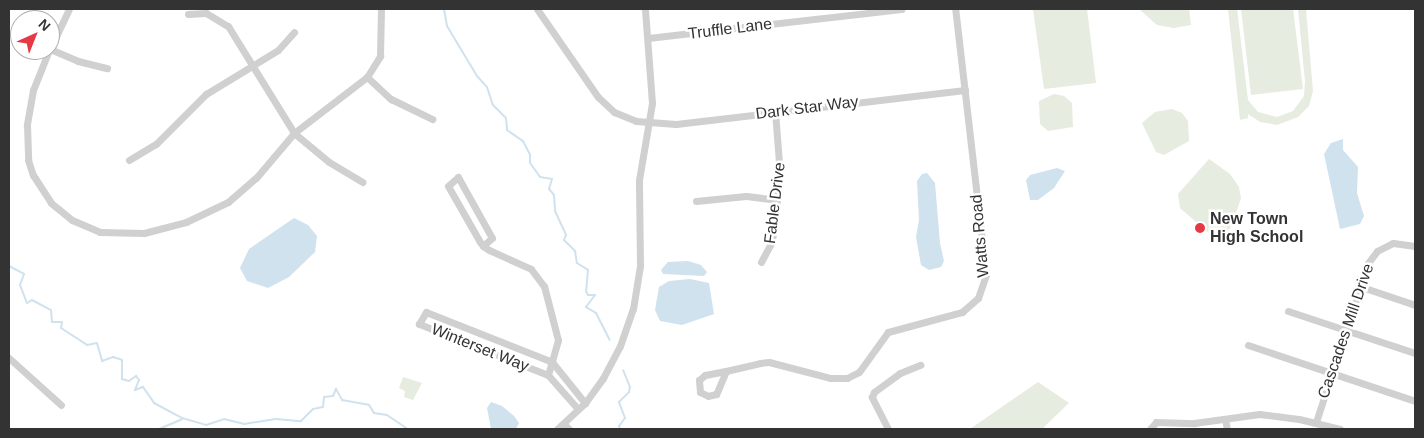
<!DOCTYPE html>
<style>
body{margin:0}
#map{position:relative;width:1424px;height:438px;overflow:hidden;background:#fff;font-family:Arial,sans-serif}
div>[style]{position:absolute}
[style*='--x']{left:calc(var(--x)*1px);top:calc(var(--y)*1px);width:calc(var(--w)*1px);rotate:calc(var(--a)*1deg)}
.green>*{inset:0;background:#e6ecdf}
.water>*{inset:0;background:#cfe2ee}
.stream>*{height:2px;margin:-1px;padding:0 1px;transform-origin:1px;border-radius:1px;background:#cfe2ee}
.minor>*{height:7px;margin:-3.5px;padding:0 3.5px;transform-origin:3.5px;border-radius:3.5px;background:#d0d0d0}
.dots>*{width:14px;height:14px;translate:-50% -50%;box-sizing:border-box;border:2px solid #fff;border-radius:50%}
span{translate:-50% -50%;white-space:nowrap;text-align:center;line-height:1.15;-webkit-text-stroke:5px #fff;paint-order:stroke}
.street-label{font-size:16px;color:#333}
.poi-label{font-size:16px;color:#333;font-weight:700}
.left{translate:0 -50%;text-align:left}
.frame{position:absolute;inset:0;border:10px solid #333;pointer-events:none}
.north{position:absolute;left:10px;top:10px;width:50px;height:50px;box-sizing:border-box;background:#fff;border:1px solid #adadad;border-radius:50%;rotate:44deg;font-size:14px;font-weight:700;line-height:20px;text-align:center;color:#333}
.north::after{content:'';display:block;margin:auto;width:18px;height:22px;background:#e63946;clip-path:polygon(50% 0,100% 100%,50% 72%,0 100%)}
</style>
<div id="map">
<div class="green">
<div style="clip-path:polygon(1033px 9px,1087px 9px,1096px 83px,1044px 89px)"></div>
<div style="clip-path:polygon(1139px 9px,1189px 9px,1191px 25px,1174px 28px,1157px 25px)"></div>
<div style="clip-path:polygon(1228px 9px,1237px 9px,1248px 100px,1258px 112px,1277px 117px,1293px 111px,1304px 96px,1305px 81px,1298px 9px,1306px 9px,1313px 91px,1309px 106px,1298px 117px,1277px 125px,1260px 122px,1248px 114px,1248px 118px,1240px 120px)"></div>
<div style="clip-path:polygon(1241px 9px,1293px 9px,1303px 89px,1251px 95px)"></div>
<div style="clip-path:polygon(1054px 94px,1064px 96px,1072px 103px,1073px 127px,1048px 131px,1040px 124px,1039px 101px)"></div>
<div style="clip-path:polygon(1172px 109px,1182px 113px,1188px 121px,1189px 141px,1164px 155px,1156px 152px,1142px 123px,1155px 112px)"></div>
<div style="clip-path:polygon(1209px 159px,1230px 174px,1239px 187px,1241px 198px,1232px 225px,1219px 242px,1180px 208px,1178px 194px)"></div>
<div style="clip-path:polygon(403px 377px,422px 383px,413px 400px,404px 397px,405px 391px,399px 388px)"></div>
<div style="clip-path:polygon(1038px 382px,1069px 403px,1044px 427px,1046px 429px,970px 429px)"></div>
</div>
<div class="water">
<div style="clip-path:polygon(1343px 139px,1343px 150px,1358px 167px,1357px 193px,1364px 216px,1360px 224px,1340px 229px,1324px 154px,1331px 143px)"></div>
<div style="clip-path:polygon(1057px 168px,1065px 171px,1054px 188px,1038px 200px,1030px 200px,1026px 180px,1030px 175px)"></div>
<div style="clip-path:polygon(927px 173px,935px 183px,940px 243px,944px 261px,941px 267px,929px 270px,921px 265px,916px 237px,919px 220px,917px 181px,922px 174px)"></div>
<div style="clip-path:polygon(294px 218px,308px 225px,317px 236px,315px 252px,289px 277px,268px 288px,247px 281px,240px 268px,249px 249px)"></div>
<div style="clip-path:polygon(688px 261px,701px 265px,707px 272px,704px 276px,663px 274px,661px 270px,668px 262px)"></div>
<div style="clip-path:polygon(690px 279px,709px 283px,714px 314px,682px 325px,660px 321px,655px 310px,659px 287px,669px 281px)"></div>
<div style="clip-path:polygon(491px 402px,502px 406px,514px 416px,519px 423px,516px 429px,491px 429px,487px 408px)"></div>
</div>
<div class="stream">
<div style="--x:444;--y:9;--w:17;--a:80"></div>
<div style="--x:447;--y:26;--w:58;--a:59"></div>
<div style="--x:477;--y:76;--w:15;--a:48"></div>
<div style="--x:487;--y:87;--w:19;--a:72"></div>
<div style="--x:493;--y:105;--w:18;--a:45"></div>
<div style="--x:506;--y:118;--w:12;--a:85"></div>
<div style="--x:507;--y:130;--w:19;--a:35"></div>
<div style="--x:523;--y:141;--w:16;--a:63"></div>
<div style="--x:530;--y:155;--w:8;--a:90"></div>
<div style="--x:530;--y:163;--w:17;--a:54"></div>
<div style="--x:540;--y:177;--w:12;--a:9"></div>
<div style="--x:552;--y:179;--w:10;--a:107"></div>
<div style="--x:549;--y:189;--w:8;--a:50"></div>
<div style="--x:554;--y:195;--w:16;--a:86"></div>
<div style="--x:555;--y:211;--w:26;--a:65"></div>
<div style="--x:566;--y:235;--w:5;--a:112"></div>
<div style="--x:564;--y:240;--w:16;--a:45"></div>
<div style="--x:575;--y:251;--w:12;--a:81"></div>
<div style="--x:577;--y:263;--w:13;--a:32"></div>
<div style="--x:588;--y:270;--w:21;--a:95"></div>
<div style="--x:586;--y:291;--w:4;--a:63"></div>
<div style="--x:588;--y:295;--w:7;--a:0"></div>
<div style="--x:595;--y:295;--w:15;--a:127"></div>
<div style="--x:586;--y:307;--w:12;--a:31"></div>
<div style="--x:596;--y:313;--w:30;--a:63"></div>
<div style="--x:9;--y:266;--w:17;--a:28"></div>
<div style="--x:24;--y:274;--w:12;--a:110"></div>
<div style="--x:20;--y:285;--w:19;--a:69"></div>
<div style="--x:27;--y:303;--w:6;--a:-31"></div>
<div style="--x:32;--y:300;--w:21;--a:28"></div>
<div style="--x:51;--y:310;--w:12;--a:85"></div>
<div style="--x:52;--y:322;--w:10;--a:0"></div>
<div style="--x:62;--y:322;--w:6;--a:99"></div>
<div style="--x:61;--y:328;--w:31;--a:33"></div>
<div style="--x:87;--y:345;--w:10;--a:-11"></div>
<div style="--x:97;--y:343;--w:19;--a:74"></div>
<div style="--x:102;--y:361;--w:12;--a:-20"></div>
<div style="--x:113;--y:357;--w:9;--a:18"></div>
<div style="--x:122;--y:360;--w:19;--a:90"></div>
<div style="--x:122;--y:379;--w:7;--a:16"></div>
<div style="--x:129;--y:381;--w:9;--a:-36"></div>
<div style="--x:136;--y:376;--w:5;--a:53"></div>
<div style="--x:139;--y:380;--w:11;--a:112"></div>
<div style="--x:135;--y:390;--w:9;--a:-21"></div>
<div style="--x:143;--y:387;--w:19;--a:55"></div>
<div style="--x:154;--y:403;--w:32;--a:28"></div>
<div style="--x:182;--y:418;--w:25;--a:16"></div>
<div style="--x:206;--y:425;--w:19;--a:-18"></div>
<div style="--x:224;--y:419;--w:21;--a:14"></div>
<div style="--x:244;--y:424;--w:32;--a:-9"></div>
<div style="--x:276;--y:419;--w:25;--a:5"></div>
<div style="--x:301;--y:421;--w:17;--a:-45"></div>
<div style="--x:313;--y:409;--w:10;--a:-11"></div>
<div style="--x:323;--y:407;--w:10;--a:-84"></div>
<div style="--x:324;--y:397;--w:9;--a:-6"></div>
<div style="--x:333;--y:396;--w:8;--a:-67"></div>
<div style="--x:336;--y:389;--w:13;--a:61"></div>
<div style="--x:342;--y:400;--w:27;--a:10"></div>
<div style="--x:369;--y:405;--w:9;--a:58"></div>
<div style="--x:374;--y:413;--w:13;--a:9"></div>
<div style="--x:387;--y:415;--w:25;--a:34"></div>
<div style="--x:159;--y:429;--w:25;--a:-23"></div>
<div style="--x:620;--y:429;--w:3;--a:-108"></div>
<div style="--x:619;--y:426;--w:10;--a:-53"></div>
<div style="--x:625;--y:418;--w:17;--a:-111"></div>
<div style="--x:619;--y:402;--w:14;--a:-45"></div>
<div style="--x:629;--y:392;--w:5;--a:-79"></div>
<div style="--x:630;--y:387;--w:18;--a:-112"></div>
</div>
<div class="minor">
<div style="--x:537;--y:9;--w:107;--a:55.3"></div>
<div style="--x:598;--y:97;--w:22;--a:43"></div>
<div style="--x:614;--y:112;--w:24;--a:22"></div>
<div style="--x:636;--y:121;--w:40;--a:4.3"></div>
<div style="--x:676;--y:124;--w:291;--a:-6.7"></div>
<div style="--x:188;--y:14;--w:18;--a:-3"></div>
<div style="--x:206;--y:13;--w:26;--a:31"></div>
<div style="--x:228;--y:26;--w:126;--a:58.3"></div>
<div style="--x:294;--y:133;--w:45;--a:39.6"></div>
<div style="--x:329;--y:162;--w:39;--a:31"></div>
<div style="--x:648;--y:38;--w:255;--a:-6.5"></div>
<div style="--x:50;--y:49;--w:30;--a:23"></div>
<div style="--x:78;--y:61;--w:30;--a:14"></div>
<div style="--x:50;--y:49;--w:44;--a:-64.6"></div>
<div style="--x:49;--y:50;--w:43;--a:111.8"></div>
<div style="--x:33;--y:90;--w:36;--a:100"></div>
<div style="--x:27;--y:125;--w:35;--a:88"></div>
<div style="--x:28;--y:160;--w:16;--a:72"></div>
<div style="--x:33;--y:175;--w:33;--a:57"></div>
<div style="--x:51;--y:203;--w:27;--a:39"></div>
<div style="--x:72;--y:220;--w:30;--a:23"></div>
<div style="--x:100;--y:232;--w:44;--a:1.3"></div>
<div style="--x:144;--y:233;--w:43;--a:-14.7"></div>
<div style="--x:186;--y:222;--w:47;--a:-25.5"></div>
<div style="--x:228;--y:202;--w:37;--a:-41"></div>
<div style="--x:256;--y:178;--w:59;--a:-49.8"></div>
<div style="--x:294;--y:133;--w:92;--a:-37.5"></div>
<div style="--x:367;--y:77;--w:25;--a:-58"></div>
<div style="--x:380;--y:56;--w:47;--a:-88.8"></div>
<div style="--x:367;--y:77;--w:33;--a:43"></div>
<div style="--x:391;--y:99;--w:46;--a:26"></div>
<div style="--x:129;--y:160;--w:31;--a:-31"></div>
<div style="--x:156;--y:144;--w:71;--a:-45"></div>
<div style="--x:206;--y:94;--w:84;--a:-31.4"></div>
<div style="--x:278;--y:50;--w:24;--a:-48"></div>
<div style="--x:696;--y:201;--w:50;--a:-5.7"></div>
<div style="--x:746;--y:196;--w:31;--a:7"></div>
<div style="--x:483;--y:246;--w:12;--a:-42"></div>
<div style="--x:492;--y:238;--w:70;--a:-119.1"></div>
<div style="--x:458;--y:177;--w:13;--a:138"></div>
<div style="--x:448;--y:186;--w:64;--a:60.3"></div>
<div style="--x:480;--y:242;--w:5;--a:53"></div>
<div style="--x:483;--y:246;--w:7;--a:34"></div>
<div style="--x:489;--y:250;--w:46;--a:24.3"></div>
<div style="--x:531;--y:269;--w:21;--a:53"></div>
<div style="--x:544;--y:286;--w:56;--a:75.5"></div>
<div style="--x:558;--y:340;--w:36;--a:106"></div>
<div style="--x:761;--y:262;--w:24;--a:-62"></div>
<div style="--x:772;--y:241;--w:66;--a:-83.1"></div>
<div style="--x:780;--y:175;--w:63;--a:-94.5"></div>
<div style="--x:1359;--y:286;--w:59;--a:18.7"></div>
<div style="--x:1288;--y:311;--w:134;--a:18.3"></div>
<div style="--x:1248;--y:345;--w:176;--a:18.5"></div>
<div style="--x:9;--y:358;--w:70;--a:42.1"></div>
<div style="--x:726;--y:371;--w:25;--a:113"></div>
<div style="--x:716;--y:394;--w:8;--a:166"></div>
<div style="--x:708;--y:396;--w:9;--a:-153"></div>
<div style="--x:700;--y:392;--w:12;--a:-95"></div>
<div style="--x:699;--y:380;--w:8;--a:-40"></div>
<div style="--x:705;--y:375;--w:21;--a:-11"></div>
<div style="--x:726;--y:371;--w:35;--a:-13"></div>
<div style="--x:760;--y:363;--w:9;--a:-6"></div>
<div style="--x:769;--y:362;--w:63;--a:14.7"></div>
<div style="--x:830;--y:378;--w:17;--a:0"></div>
<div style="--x:847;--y:378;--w:13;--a:-27"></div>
<div style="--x:859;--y:372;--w:49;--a:-54.1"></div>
<div style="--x:888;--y:332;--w:77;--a:-15.1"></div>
<div style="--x:962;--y:312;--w:21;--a:-41"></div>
<div style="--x:978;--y:298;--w:24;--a:-71"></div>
<div style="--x:986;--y:275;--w:268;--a:-96.6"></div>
<div style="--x:578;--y:409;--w:45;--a:-131.4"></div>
<div style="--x:548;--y:375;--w:139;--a:-158.4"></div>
<div style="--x:419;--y:324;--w:14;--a:-60"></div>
<div style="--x:426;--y:312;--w:136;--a:21.6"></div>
<div style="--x:552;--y:362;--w:53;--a:51.2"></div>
<div style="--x:1225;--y:419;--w:10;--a:79"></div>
<div style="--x:1316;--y:422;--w:167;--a:-71.9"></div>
<div style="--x:1368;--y:263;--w:15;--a:-53"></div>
<div style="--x:1377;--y:251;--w:18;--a:-27"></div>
<div style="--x:1393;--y:243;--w:22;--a:8"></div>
<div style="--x:564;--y:424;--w:7;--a:45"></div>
<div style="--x:557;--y:429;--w:38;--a:-43"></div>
<div style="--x:585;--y:403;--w:31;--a:-54"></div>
<div style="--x:603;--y:378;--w:36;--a:-62"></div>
<div style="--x:620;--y:346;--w:39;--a:-71"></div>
<div style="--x:633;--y:309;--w:44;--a:-80.8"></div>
<div style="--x:640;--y:266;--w:86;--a:-90.7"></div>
<div style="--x:639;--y:180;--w:78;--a:-80.4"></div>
<div style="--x:652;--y:103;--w:94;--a:-94.3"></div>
<div style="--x:888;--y:429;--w:36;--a:-117"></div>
<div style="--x:872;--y:397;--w:5;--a:-68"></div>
<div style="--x:874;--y:392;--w:32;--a:-36"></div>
<div style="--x:900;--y:373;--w:22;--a:-22"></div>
<div style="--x:1150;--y:429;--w:9;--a:-49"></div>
<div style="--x:1156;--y:422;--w:38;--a:2"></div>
<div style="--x:1194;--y:423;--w:66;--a:-7.9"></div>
<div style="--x:1259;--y:414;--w:40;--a:7.1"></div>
<div style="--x:1299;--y:419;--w:42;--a:13.7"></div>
</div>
<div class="dots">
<div style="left:1200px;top:228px;background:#e63946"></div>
</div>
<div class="street-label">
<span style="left:730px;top:29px;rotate:-7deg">Truffle Lane</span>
<span style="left:807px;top:108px;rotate:-7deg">Dark Star Way</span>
<span style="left:775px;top:203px;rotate:-83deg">Fable Drive</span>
<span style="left:980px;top:236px;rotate:-95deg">Watts Road</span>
<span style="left:1346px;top:331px;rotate:-71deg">Cascades Mill Drive</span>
<span style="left:480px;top:348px;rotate:22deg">Winterset Way</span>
</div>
<div class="poi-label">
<span class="left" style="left:1210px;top:228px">New Town<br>High School</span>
</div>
<div class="frame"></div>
<div class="north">N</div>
</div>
